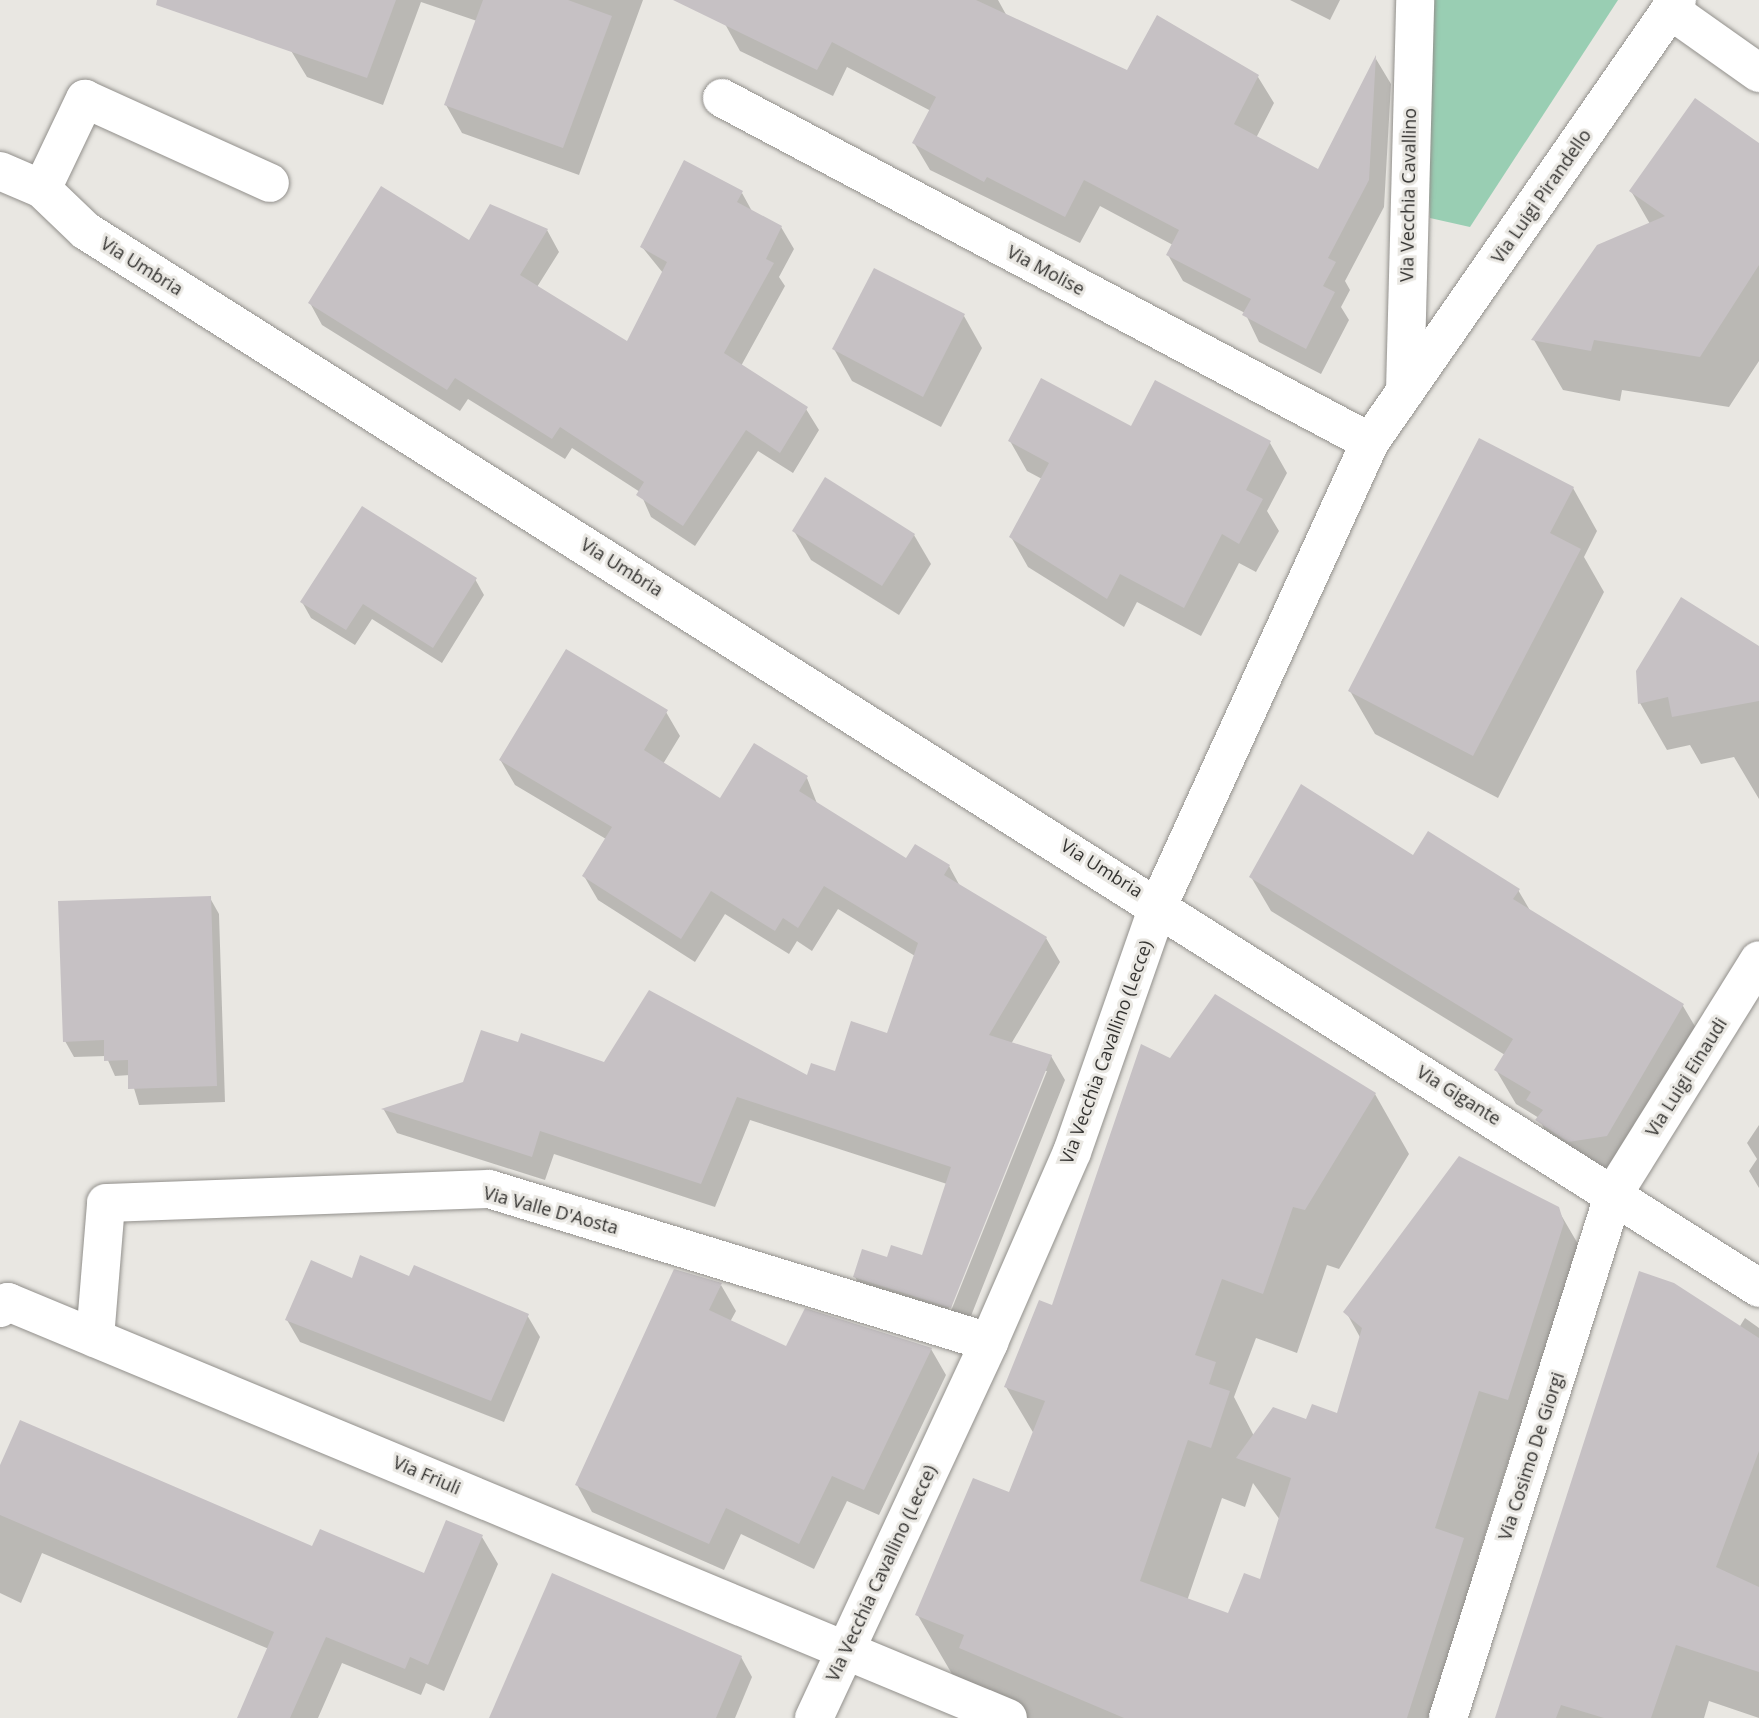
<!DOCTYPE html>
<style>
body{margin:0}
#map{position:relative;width:1759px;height:1718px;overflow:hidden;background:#e9e7e2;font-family:"Open Sans",sans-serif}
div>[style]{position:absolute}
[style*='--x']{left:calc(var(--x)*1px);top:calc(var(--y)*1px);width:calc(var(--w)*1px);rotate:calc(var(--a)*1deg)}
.green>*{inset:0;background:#99ceb3}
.shadow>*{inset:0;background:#0003}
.building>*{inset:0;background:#c6c1c4}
.roads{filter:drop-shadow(0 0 2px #92908c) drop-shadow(0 0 2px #92908c)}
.minor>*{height:38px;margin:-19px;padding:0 19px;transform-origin:19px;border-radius:19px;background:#fff}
span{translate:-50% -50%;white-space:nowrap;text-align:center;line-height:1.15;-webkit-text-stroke:6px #e9e7e2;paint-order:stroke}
.street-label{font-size:18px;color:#343331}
</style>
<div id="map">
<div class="green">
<div style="clip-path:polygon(1434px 0,1618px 0,1470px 227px,1430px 218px,1427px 137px)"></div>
</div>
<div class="shadow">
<div style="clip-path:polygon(308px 0,643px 0,579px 175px,462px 133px,446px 105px,477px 21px,421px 2px,383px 105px,307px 77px,290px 49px)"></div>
<div style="clip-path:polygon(745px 0,998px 0,1008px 18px,1128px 72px,1258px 77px,1274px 103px,1256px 138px,1319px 171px,1376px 59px,1391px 84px,1384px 207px,1345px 281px,1350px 290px,1341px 307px,1349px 320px,1321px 374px,1259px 342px,1245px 313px,1183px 281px,1168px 255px,1173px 245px,1100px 206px,1080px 243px,930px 170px,914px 143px,931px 111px,847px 67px,833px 96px,740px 51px,725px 24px)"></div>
<div style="clip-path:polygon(1290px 0,1340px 0,1330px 20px)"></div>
<div style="clip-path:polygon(1759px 145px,1759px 361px,1729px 407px,1622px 390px,1620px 401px,1563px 390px,1534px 340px,1650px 224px,1631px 191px)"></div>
<div style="clip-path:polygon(742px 193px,753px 213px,781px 227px,794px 249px,779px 277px,785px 286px,741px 366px,806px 409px,819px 430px,793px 473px,758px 451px,695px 546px,651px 517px,640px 492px,572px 448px,565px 459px,468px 399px,460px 411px,322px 325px,310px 303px,469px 242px,547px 230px,559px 252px,537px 287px,628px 343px,663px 273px,642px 247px)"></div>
<div style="clip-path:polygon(964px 316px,982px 348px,941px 427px,852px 381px,834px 349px)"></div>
<div style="clip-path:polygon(1132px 428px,1270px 443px,1287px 473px,1267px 511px,1279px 531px,1256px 572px,1239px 563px,1201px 636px,1137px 602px,1124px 627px,1028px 567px,1011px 537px,1042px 479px,1027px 471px,1010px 441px)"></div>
<div style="clip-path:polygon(1573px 488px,1597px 531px,1584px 557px,1604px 592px,1498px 798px,1375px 734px,1350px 691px)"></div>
<div style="clip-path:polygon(794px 531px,914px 535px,931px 564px,899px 615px,811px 560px)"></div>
<div style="clip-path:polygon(475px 579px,484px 595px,442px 663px,372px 619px,355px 645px,311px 618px,302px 602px)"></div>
<div style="clip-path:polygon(1759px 648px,1759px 799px,1734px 757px,1701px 764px,1690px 745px,1667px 750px,1640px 703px)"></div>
<div style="clip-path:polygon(evenodd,666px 712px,680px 736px,663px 764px,721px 800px,807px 778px,818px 806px,907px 861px,949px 866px,961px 888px,1046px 938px,1060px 962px,1011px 1044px,1051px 1056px,1065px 1080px,965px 1331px,869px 1301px,855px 1277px,888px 1259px,924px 1257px,947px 1184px,750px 1120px,715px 1207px,554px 1154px,545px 1180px,397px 1133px,384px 1110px,464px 1083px,519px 1045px,604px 1064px,808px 1078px,836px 1074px,888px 1035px,915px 956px,838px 909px,812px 951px,797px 941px,789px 954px,725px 914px,695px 962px,598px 900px,584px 876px,606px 839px,515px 785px,501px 761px,666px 712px,1043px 1071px,1047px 1071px,949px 1316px,946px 1315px,1043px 1071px)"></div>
<div style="clip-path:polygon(1414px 857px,1518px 890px,1531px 912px,1683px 1006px,1703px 1040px,1627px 1171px,1590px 1176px,1556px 1155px,1539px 1118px,1516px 1104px,1496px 1070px,1505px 1055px,1271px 911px,1251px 877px)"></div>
<div style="clip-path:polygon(210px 898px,219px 914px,225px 1102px,139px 1105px,130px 1075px,115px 1076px,106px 1056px,74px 1057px,65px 1041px)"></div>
<div style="clip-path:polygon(evenodd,1170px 1061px,1375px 1094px,1409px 1154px,1339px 1269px,1327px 1265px,1297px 1353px,1256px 1338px,1234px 1397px,1254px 1436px,1338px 1416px,1361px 1339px,1346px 1312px,1557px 1208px,1592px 1268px,1542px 1459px,1512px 1450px,1476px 1563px,1497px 1599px,1459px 1718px,1020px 1718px,952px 1674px,917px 1614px,1010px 1494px,1034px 1434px,1006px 1387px,1053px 1307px,1170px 1061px,1253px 1483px,1280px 1520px,1261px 1581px,1229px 1616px,1187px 1601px,1222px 1498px,1245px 1507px,1253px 1483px)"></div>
<div style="clip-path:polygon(1759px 1125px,1759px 1188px,1749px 1171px,1757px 1159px,1747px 1143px)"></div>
<div style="clip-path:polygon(410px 1279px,527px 1315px,540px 1337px,504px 1422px,300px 1342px,287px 1320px,353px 1280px)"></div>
<div style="clip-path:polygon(721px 1285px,736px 1311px,730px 1322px,787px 1348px,931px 1349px,946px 1375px,879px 1515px,847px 1501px,814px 1569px,741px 1534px,724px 1570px,592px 1512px,577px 1485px)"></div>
<div style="clip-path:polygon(1745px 1318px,1759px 1328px,1759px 1718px,1709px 1701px,1704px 1718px,1497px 1718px)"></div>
<div style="clip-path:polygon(0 1470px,424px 1575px,482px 1537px,498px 1564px,444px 1691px,426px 1683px,421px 1695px,342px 1663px,318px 1718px,239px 1718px,269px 1649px,42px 1553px,21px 1603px,0 1593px)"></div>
<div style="clip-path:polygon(741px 1657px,752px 1677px,735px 1718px,492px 1718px)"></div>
</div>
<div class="building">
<div style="clip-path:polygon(157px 0,396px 0,367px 78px,156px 5px)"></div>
<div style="clip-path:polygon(483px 0,568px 0,612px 16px,563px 148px,444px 105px)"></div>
<div style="clip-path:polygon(673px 0,976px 0,1127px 70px,1157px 15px,1259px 75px,1234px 124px,1318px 169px,1376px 55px,1369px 180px,1328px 258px,1336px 262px,1323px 286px,1335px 292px,1306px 349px,1242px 315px,1251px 299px,1166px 255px,1179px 230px,1084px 180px,1065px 217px,987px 177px,984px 182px,912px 143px,936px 97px,832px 42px,817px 70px)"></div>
<div style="clip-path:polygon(1695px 98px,1759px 143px,1759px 265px,1700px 357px,1594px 340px,1591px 351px,1531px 340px,1597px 245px,1665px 216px,1629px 191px)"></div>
<div style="clip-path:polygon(684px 160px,743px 191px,737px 202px,782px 226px,766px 259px,774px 263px,724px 353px,808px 407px,780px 453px,746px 430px,683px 526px,636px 495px,644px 482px,560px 427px,552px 439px,455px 378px,447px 390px,308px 303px,381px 186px,469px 240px,490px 204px,548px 229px,520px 275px,627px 341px,667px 262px,640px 247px)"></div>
<div style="clip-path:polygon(874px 268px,965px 314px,923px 397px,832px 349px)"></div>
<div style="clip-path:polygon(1041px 378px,1131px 426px,1155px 380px,1271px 441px,1246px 490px,1263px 499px,1239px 544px,1222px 534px,1184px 608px,1120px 574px,1107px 599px,1009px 537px,1049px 463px,1008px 441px)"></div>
<div style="clip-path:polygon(1479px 438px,1574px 487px,1550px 533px,1581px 549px,1473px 756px,1348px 691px)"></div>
<div style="clip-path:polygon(825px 477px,915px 534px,882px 586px,792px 531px)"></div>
<div style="clip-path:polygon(362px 506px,477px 578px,433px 648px,363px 604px,346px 630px,300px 602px)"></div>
<div style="clip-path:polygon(1681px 597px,1759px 646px,1759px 701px,1672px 717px,1668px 697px,1638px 704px,1636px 671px)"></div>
<div style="clip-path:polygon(566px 649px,668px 710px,644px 750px,720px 798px,754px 743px,808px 776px,799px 791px,906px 858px,915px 844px,950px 865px,944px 875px,1047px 937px,989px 1035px,1052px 1055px,951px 1308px,853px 1277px,862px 1249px,887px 1257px,891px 1245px,922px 1255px,951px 1167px,737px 1097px,701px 1184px,540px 1131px,532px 1157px,381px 1109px,463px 1082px,481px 1030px,518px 1042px,521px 1033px,604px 1062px,649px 990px,807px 1075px,811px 1063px,835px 1071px,851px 1021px,887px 1033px,918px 943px,824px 886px,798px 928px,783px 918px,775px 931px,711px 891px,681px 939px,582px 876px,612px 827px,499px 760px)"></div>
<div style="clip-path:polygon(1301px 784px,1413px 855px,1428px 831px,1520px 889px,1513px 899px,1684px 1004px,1607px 1136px,1568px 1142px,1535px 1120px,1543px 1110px,1526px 1100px,1531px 1092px,1494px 1070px,1513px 1039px,1249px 877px)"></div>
<div style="clip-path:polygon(211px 896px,217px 1086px,128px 1089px,128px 1060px,104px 1061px,104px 1040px,63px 1042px,58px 901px)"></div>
<div style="clip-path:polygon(1215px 994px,1376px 1093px,1305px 1210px,1293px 1207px,1263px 1294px,1222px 1279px,1195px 1355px,1216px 1362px,1209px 1384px,1230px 1391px,1211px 1448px,1188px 1440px,1140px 1581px,1228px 1613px,1244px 1573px,1260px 1579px,1291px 1478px,1236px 1458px,1273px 1407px,1306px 1419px,1312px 1404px,1337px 1413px,1362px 1328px,1343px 1312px,1459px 1156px,1559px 1207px,1564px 1223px,1508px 1400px,1479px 1391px,1435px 1528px,1464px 1538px,1407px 1718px,1124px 1718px,959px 1648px,964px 1635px,915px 1615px,973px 1478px,1009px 1492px,1045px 1401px,1004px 1387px,1039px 1300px,1052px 1305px,1141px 1044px,1170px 1058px)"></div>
<div style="clip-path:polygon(360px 1255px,409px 1276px,414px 1265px,529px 1314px,491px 1401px,285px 1320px,311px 1260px,352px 1278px)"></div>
<div style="clip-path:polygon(674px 1269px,722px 1283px,709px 1310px,786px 1346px,805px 1308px,932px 1348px,864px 1490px,832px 1476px,799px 1544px,726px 1508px,709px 1544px,575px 1485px)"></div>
<div style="clip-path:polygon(1639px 1271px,1674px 1283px,1759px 1338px,1759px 1451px,1716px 1567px,1759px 1587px,1759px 1672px,1676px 1645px,1651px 1718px,1604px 1718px,1561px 1705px,1556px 1718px,1495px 1718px)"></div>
<div style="clip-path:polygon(20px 1420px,312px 1546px,320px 1529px,424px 1573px,446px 1520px,483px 1535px,428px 1665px,410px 1657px,405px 1669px,326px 1637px,290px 1718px,237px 1718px,274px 1632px,0 1515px,0 1465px)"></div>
<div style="clip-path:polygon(552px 1573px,742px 1656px,716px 1718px,489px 1718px)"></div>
</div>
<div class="roads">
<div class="minor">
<div style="--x:1670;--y:10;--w:109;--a:35.3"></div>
<div style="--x:722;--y:98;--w:734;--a:27.96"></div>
<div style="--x:0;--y:171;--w:46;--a:23.2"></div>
<div style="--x:42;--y:189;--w:61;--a:43.7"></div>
<div style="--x:86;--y:231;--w:1979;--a:32.28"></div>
<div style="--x:42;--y:189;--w:100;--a:-64.5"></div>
<div style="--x:85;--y:99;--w:203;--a:24.4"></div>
<div style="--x:1405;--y:391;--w:391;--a:-88.5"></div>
<div style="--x:0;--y:1308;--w:10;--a:-37"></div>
<div style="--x:8;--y:1302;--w:1083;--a:22.59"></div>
<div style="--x:95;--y:1338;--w:135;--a:-85.3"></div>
<div style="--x:106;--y:1203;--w:383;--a:-2.1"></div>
<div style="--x:489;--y:1189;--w:523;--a:17.01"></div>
<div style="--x:814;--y:1718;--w:415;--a:-65"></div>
<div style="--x:989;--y:1342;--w:207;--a:-66.4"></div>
<div style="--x:1072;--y:1152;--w:263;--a:-70.7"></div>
<div style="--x:1159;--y:904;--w:508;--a:-65.45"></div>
<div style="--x:1370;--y:442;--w:538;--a:-55.22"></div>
<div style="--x:1448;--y:1718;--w:551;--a:-72.45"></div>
<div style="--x:1614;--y:1193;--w:274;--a:-58.1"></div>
</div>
</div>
<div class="street-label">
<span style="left:1408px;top:195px;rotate:-89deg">Via Vecchia Cavallino</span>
<span style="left:1541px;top:196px;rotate:-55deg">Via Luigi Pirandello</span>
<span style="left:142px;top:266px;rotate:32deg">Via Umbria</span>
<span style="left:1046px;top:270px;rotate:28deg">Via Molise</span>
<span style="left:622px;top:567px;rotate:32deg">Via Umbria</span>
<span style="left:1102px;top:868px;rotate:32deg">Via Umbria</span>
<span style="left:1106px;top:1052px;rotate:-70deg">Via Vecchia Cavallino (Lecce)</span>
<span style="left:1686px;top:1077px;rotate:-58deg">Via Luigi Einaudi</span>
<span style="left:1459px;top:1095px;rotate:32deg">Via Gigante</span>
<span style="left:551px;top:1210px;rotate:15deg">Via Valle D'Aosta</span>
<span style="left:1531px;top:1456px;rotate:-72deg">Via Cosimo De Giorgi</span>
<span style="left:427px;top:1475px;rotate:23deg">Via Friuli</span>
<span style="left:881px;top:1573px;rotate:-65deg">Via Vecchia Cavallino (Lecce)</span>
</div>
</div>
